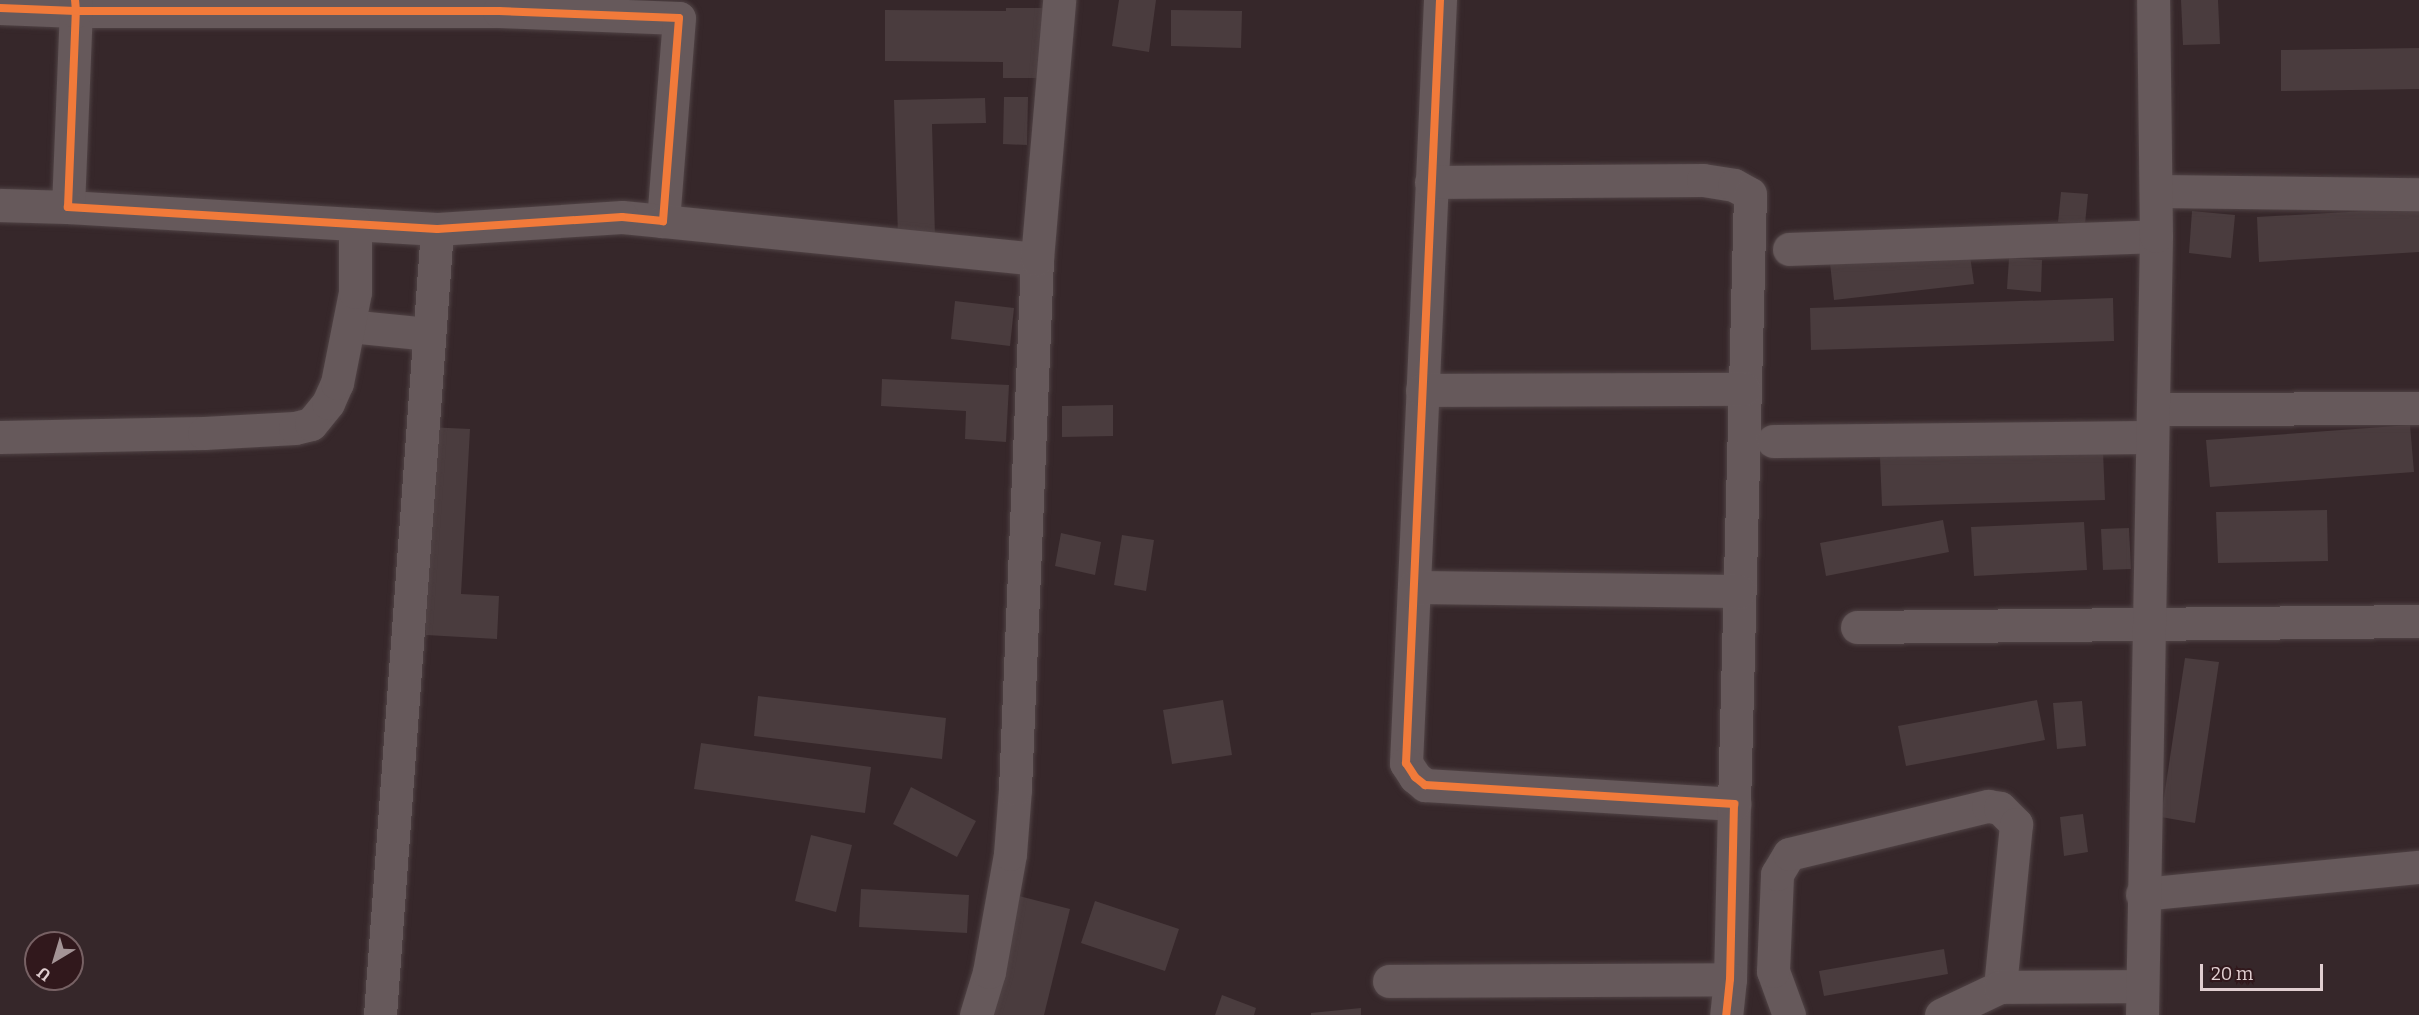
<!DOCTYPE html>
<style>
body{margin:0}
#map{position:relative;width:2419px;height:1015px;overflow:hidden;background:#36272a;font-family:Bitter,serif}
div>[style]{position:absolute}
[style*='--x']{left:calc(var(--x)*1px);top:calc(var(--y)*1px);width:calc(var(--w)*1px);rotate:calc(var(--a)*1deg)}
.building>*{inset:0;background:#4a3c3e}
.roads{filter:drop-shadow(0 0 2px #504345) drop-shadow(0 0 2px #504345)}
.minor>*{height:33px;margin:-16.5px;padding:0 16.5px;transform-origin:16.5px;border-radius:16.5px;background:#66595b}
.cycleway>*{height:8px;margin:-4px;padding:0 4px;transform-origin:4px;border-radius:4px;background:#f17a3a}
span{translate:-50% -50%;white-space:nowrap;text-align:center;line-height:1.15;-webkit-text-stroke:4.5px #31181c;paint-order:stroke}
.north{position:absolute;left:24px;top:931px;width:60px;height:60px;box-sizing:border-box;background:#31181c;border:2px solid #776164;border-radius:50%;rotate:218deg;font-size:16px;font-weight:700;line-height:24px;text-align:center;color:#e0ced0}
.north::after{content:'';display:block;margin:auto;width:21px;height:27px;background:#a49496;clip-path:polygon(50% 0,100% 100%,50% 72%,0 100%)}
.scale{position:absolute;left:2200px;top:964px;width:123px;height:27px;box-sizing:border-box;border:3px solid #e0ced0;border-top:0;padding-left:8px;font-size:18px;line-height:21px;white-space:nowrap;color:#e0ced0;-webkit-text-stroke:4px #31181c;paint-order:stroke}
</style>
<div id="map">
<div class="building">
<div style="clip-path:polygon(1119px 0,1156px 0,1149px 52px,1112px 46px)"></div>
<div style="clip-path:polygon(2181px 0,2218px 0,2220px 44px,2183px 45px)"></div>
<div style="clip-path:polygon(1006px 8px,1049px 8px,1046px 78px,1003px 78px,1003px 62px,885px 61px,885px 10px,1006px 11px)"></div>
<div style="clip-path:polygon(1171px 10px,1242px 11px,1241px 48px,1171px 46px)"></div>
<div style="clip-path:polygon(2419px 48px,2419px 89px,2281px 91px,2281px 50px)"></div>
<div style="clip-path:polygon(1004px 97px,1028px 97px,1027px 145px,1003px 144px)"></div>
<div style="clip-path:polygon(985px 98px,986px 123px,932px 124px,935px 237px,898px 238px,894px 100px)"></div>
<div style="clip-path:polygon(2061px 192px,2088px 194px,2085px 224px,2058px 222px)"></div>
<div style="clip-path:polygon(2419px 208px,2419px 252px,2259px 262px,2257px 217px)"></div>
<div style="clip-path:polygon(2192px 211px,2235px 215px,2231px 258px,2189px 253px)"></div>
<div style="clip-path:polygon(1969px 248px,1974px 284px,1834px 300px,1830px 263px)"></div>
<div style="clip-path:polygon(2009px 258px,2042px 260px,2041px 292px,2007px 289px)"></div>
<div style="clip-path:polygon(2113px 298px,2114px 341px,1811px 350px,1810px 308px)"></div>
<div style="clip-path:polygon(955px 301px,1014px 308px,1010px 346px,951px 339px)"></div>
<div style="clip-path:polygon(882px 379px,1009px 385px,1006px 442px,965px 439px,966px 411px,881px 406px)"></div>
<div style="clip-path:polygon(1113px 405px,1113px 436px,1062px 437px,1062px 406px)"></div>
<div style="clip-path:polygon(2410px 425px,2414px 472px,2210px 487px,2206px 440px)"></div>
<div style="clip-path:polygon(427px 427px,470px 429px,461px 594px,499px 596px,497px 639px,426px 635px,426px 630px,416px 630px)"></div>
<div style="clip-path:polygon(2103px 451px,2105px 500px,1882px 506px,1880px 457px)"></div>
<div style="clip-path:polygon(2327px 510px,2328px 561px,2218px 563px,2216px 512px)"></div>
<div style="clip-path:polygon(1943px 520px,1949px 552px,1826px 576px,1820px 543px)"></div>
<div style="clip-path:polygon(2084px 522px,2087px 570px,1974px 576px,1971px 527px)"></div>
<div style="clip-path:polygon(2129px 528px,2131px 569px,2103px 570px,2101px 529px)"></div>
<div style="clip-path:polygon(1061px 533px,1101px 542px,1095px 575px,1055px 566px)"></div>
<div style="clip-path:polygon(1122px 535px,1154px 540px,1146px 591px,1114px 585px)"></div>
<div style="clip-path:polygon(2185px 658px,2219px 662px,2195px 823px,2161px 817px)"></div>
<div style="clip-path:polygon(758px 696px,946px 718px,942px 759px,754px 736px)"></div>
<div style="clip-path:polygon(1223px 700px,1232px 755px,1172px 764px,1163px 710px)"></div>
<div style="clip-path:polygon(2037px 700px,2045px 740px,1906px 766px,1898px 726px)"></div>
<div style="clip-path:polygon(2082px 701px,2086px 746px,2057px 749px,2053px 703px)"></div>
<div style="clip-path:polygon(701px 743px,871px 767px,865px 813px,694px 789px)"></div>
<div style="clip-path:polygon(911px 787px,976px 821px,957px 857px,893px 824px)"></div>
<div style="clip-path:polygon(2083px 814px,2088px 852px,2064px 856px,2060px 817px)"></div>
<div style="clip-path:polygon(811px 835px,852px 845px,836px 912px,795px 901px)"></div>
<div style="clip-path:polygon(861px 889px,969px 895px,967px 933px,859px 927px)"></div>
<div style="clip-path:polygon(1015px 895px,1070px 909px,1044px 1015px,985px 1015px)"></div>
<div style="clip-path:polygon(1095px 901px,1179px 929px,1165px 971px,1081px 943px)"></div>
<div style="clip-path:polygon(1944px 949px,1948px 974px,1824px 996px,1819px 971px)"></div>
<div style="clip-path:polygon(1222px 995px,1256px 1008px,1254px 1015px,1215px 1015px)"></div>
<div style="clip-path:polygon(1361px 1008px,1361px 1015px,1311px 1015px,1311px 1013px)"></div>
</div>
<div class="roads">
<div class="minor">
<div style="--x:1440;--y:0;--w:764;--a:92.55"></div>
<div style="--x:1406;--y:763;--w:17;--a:57"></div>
<div style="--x:1415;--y:777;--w:13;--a:39"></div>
<div style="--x:1425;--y:785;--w:310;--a:3.5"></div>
<div style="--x:1734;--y:804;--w:175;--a:91.3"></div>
<div style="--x:1730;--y:979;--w:36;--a:96"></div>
<div style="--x:0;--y:8;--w:76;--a:2.3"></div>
<div style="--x:76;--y:11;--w:423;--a:0"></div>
<div style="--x:499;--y:11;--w:180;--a:2.2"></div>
<div style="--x:679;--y:18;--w:204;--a:94.5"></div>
<div style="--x:663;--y:221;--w:41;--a:-174.4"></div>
<div style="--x:622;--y:217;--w:185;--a:176.3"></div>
<div style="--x:437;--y:229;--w:370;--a:-176.6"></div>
<div style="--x:68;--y:207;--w:196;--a:-87.7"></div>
<div style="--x:76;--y:11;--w:11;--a:-95"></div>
<div style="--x:1431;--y:182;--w:272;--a:-0.4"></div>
<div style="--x:1703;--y:180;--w:31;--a:9"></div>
<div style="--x:1734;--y:185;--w:18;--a:29"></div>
<div style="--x:1750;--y:194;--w:610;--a:91.5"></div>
<div style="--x:2156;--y:191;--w:263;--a:0.7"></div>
<div style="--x:0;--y:205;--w:68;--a:1.7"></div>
<div style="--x:663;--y:221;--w:376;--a:5.8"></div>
<div style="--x:1789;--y:249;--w:367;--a:-2"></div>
<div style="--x:349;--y:326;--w:80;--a:5.7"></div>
<div style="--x:1422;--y:390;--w:322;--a:-0.2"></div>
<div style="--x:2153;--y:409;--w:266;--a:-0.2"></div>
<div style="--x:0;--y:437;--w:204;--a:-1.1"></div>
<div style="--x:204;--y:433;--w:91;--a:-3.1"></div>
<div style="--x:295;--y:428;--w:16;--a:-14"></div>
<div style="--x:311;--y:424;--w:27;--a:-51"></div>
<div style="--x:328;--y:403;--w:22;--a:-66"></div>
<div style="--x:337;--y:383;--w:93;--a:-78.8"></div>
<div style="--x:355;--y:292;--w:67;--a:-90"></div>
<div style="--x:1773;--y:441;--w:379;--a:-0.6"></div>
<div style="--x:1414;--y:587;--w:325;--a:0.7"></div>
<div style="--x:1857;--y:627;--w:562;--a:-0.61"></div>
<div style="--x:2142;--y:894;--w:278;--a:-5.6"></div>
<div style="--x:1389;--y:981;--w:341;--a:-0.3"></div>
<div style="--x:380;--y:1015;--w:788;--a:-85.85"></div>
<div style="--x:976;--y:1015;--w:45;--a:-73.2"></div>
<div style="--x:989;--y:972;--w:120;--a:-79.9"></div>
<div style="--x:1010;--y:854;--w:65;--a:-85.6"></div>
<div style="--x:1015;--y:789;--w:530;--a:-87.62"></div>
<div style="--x:1037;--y:259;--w:260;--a:-85.1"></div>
<div style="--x:1789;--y:1015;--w:47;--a:-110"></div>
<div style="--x:1773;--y:971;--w:97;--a:-87.6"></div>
<div style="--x:1777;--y:874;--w:23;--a:-59"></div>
<div style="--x:1789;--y:854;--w:205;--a:-13.6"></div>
<div style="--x:1988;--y:806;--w:12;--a:9"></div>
<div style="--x:2000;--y:808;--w:23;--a:45"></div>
<div style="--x:2016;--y:824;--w:164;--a:95.6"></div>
<div style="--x:1941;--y:1015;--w:65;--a:-25.4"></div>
<div style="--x:2000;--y:987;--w:142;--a:-0.4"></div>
<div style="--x:2142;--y:1015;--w:779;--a:-88.97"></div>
<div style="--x:2156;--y:236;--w:236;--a:-90.7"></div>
</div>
</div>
<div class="cycleway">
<div style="--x:1440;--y:0;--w:764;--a:92.55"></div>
<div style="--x:1406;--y:763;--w:17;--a:57"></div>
<div style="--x:1415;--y:777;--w:13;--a:39"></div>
<div style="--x:1425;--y:785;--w:310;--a:3.5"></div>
<div style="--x:1734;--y:804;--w:175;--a:91.3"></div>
<div style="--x:1730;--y:979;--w:36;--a:96"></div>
<div style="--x:0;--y:8;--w:76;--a:2.3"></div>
<div style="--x:76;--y:11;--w:423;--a:0"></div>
<div style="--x:499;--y:11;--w:180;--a:2.2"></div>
<div style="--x:679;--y:18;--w:204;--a:94.5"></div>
<div style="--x:663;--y:221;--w:41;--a:-174.4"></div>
<div style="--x:622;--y:217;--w:185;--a:176.3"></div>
<div style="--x:437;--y:229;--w:370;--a:-176.6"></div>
<div style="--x:68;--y:207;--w:196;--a:-87.7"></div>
<div style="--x:76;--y:11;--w:11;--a:-95"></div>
</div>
<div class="north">U</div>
<div class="scale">20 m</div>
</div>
